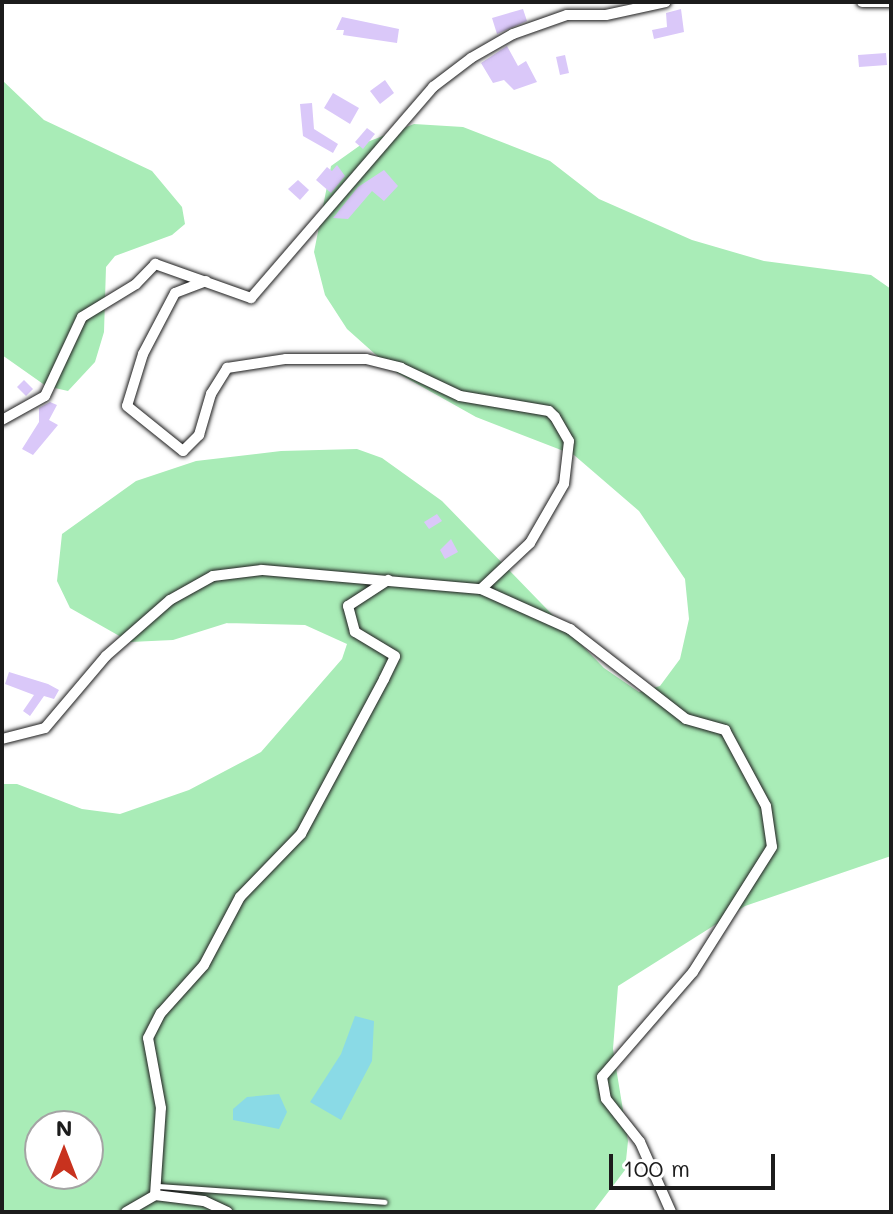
<!DOCTYPE html>
<style>
body{margin:0}
#map{position:relative;width:893px;height:1214px;overflow:hidden;background:#fff;font-family:Mali,sans-serif}
div>[style]{position:absolute}
[style*='--x']{left:calc(var(--x)*1px);top:calc(var(--y)*1px);width:calc(var(--w)*1px);rotate:calc(var(--a)*1deg)}
.green>*{inset:0;background:#a9ecb7}
.water>*{inset:0;background:#8adae6}
.building>*{inset:0;background:#dac8f9}
.roads{filter:drop-shadow(0 0 2px #1c1c1c) drop-shadow(0 0 2px #1c1c1c)}
.service>*{height:5px;margin:-2.5px;padding:0 2.5px;transform-origin:2.5px;border-radius:2.5px;background:#fff}
.minor>*{height:10px;margin:-5px;padding:0 5px;transform-origin:5px;border-radius:5px;background:#fff}
span{translate:-50% -50%;white-space:nowrap;text-align:center;line-height:1.15;-webkit-text-stroke:6px #fff;paint-order:stroke}
.frame{position:absolute;inset:0;border:4px solid #1c1c1c;pointer-events:none}
.north{position:absolute;left:24px;top:1110px;width:80px;height:80px;box-sizing:border-box;background:#fff;border:2px solid #a4a4a4;border-radius:50%;rotate:0deg;font-size:22px;font-weight:700;line-height:32px;text-align:center;color:#1c1c1c}
.north::after{content:'';display:block;margin:auto;width:28px;height:36px;background:#c8321e;clip-path:polygon(50% 0,100% 100%,50% 72%,0 100%)}
.scale{position:absolute;left:609px;top:1154px;width:166px;height:36px;box-sizing:border-box;border:4px solid #1c1c1c;border-top:0;padding-left:10px;font-size:24px;line-height:28px;white-space:nowrap;color:#1c1c1c;-webkit-text-stroke:6px #fff;paint-order:stroke}
</style>
<div id="map">
<div class="green">
<div style="clip-path:polygon(2px 80px,44px 120px,152px 171px,182px 207px,185px 224px,172px 235px,115px 256px,106px 267px,104px 332px,95px 362px,68px 391px,46px 386px,2px 355px)"></div>
<div style="clip-path:polygon(evenodd,414px 124px,463px 127px,550px 161px,599px 199px,692px 240px,764px 261px,871px 275px,891px 289px,891px 856px,745px 906px,618px 986px,613px 1049px,628px 1141px,625px 1170px,593px 1212px,2px 1212px,2px 784px,17px 784px,82px 809px,120px 814px,189px 790px,261px 752px,342px 659px,347px 644px,305px 625px,227px 623px,173px 640px,130px 642px,70px 608px,57px 581px,62px 534px,136px 481px,196px 461px,281px 451px,357px 449px,382px 458px,442px 501px,604px 668px,639px 692px,660px 686px,680px 659px,689px 619px,685px 579px,639px 511px,574px 455px,476px 417px,394px 371px,347px 329px,325px 295px,314px 252px,331px 166px,362px 144px,414px 124px,40px 1126px,88px 1126px,88px 1174px,40px 1174px,40px 1126px)"></div>
</div>
<div class="water">
<div style="clip-path:polygon(355px 1016px,374px 1021px,372px 1061px,341px 1120px,310px 1102px,341px 1054px)"></div>
<div style="clip-path:polygon(279px 1094px,287px 1112px,279px 1129px,233px 1120px,233px 1109px,247px 1097px)"></div>
</div>
<div class="building">
<div style="clip-path:polygon(523px 9px,527px 21px,497px 34px,492px 18px)"></div>
<div style="clip-path:polygon(681px 9px,684px 32px,654px 39px,652px 30px,667px 27px,666px 13px)"></div>
<div style="clip-path:polygon(342px 17px,399px 29px,397px 43px,343px 35px,344px 30px,336px 30px)"></div>
<div style="clip-path:polygon(507px 46px,518px 66px,526px 61px,537px 82px,514px 90px,504px 80px,493px 83px,481px 63px)"></div>
<div style="clip-path:polygon(886px 53px,887px 65px,859px 67px,858px 55px)"></div>
<div style="clip-path:polygon(565px 55px,569px 73px,560px 75px,556px 57px)"></div>
<div style="clip-path:polygon(385px 80px,394px 93px,380px 104px,370px 91px)"></div>
<div style="clip-path:polygon(333px 93px,359px 108px,350px 124px,324px 108px)"></div>
<div style="clip-path:polygon(312px 103px,314px 129px,338px 144px,333px 153px,303px 136px,300px 104px)"></div>
<div style="clip-path:polygon(367px 128px,375px 134px,363px 149px,355px 142px)"></div>
<div style="clip-path:polygon(337px 165px,345px 176px,331px 193px,316px 180px,327px 167px,332px 171px)"></div>
<div style="clip-path:polygon(384px 170px,398px 186px,384px 201px,372px 191px,348px 219px,333px 218px,358px 187px)"></div>
<div style="clip-path:polygon(298px 180px,309px 190px,300px 200px,288px 189px)"></div>
<div style="clip-path:polygon(24px 380px,33px 389px,26px 396px,17px 387px)"></div>
<div style="clip-path:polygon(50px 402px,57px 405px,49px 420px,58px 425px,33px 455px,22px 449px,39px 422px,39px 408px)"></div>
<div style="clip-path:polygon(437px 514px,442px 521px,429px 529px,424px 522px)"></div>
<div style="clip-path:polygon(451px 539px,458px 552px,445px 559px,440px 550px)"></div>
<div style="clip-path:polygon(9px 672px,48px 684px,59px 690px,54px 699px,44px 696px,30px 716px,23px 711px,34px 695px,5px 684px)"></div>
</div>
<div class="roads">
<div class="service">
<div style="--x:157;--y:1186;--w:228;--a:4"></div>
</div>
<div class="minor">
<div style="--x:862;--y:2;--w:29;--a:0"></div>
<div style="--x:206;--y:281;--w:33;--a:159"></div>
<div style="--x:175;--y:293;--w:69;--a:117.7"></div>
<div style="--x:143;--y:354;--w:54;--a:107.1"></div>
<div style="--x:127;--y:406;--w:72;--a:38.8"></div>
<div style="--x:183;--y:451;--w:23;--a:-45"></div>
<div style="--x:199;--y:435;--w:43;--a:-73.7"></div>
<div style="--x:211;--y:394;--w:31;--a:-58"></div>
<div style="--x:227;--y:368;--w:60;--a:-8.7"></div>
<div style="--x:286;--y:359;--w:80;--a:0"></div>
<div style="--x:366;--y:359;--w:36;--a:14"></div>
<div style="--x:401;--y:368;--w:65;--a:25.4"></div>
<div style="--x:460;--y:396;--w:90;--a:9.6"></div>
<div style="--x:549;--y:411;--w:8;--a:45"></div>
<div style="--x:555;--y:417;--w:28;--a:60"></div>
<div style="--x:569;--y:441;--w:43;--a:96.6"></div>
<div style="--x:564;--y:484;--w:68;--a:120"></div>
<div style="--x:530;--y:543;--w:67;--a:136.8"></div>
<div style="--x:2;--y:420;--w:49;--a:-29.2"></div>
<div style="--x:45;--y:396;--w:87;--a:-64.9"></div>
<div style="--x:82;--y:317;--w:63;--a:-31.4"></div>
<div style="--x:136;--y:284;--w:28;--a:-46"></div>
<div style="--x:155;--y:264;--w:102;--a:19.5"></div>
<div style="--x:251;--y:298;--w:279;--a:-49.2"></div>
<div style="--x:433;--y:87;--w:48;--a:-37.3"></div>
<div style="--x:471;--y:58;--w:48;--a:-29.7"></div>
<div style="--x:513;--y:34;--w:57;--a:-19.4"></div>
<div style="--x:567;--y:15;--w:39;--a:0"></div>
<div style="--x:606;--y:15;--w:61;--a:-12.2"></div>
<div style="--x:2;--y:739;--w:44;--a:-14.3"></div>
<div style="--x:45;--y:728;--w:94;--a:-49.7"></div>
<div style="--x:106;--y:656;--w:85;--a:-41.2"></div>
<div style="--x:170;--y:600;--w:49;--a:-29.2"></div>
<div style="--x:213;--y:576;--w:49;--a:-7"></div>
<div style="--x:262;--y:570;--w:220;--a:5"></div>
<div style="--x:481;--y:589;--w:98;--a:24.2"></div>
<div style="--x:570;--y:629;--w:147;--a:37.8"></div>
<div style="--x:686;--y:719;--w:41;--a:15.8"></div>
<div style="--x:725;--y:730;--w:86;--a:61.7"></div>
<div style="--x:766;--y:806;--w:41;--a:81.7"></div>
<div style="--x:772;--y:847;--w:148;--a:122.3"></div>
<div style="--x:693;--y:972;--w:139;--a:130.9"></div>
<div style="--x:602;--y:1077;--w:22;--a:80"></div>
<div style="--x:606;--y:1099;--w:55;--a:51.7"></div>
<div style="--x:640;--y:1142;--w:77;--a:66.1"></div>
<div style="--x:155;--y:1195;--w:87;--a:-86.1"></div>
<div style="--x:161;--y:1108;--w:71;--a:-100.5"></div>
<div style="--x:148;--y:1038;--w:28;--a:-63"></div>
<div style="--x:161;--y:1013;--w:64;--a:-48.1"></div>
<div style="--x:204;--y:965;--w:77;--a:-62.1"></div>
<div style="--x:240;--y:897;--w:88;--a:-45.9"></div>
<div style="--x:301;--y:834;--w:176;--a:-61.8"></div>
<div style="--x:384;--y:679;--w:25;--a:-64"></div>
<div style="--x:395;--y:656;--w:47;--a:-149"></div>
<div style="--x:355;--y:632;--w:27;--a:-105"></div>
<div style="--x:348;--y:606;--w:48;--a:-33"></div>
<div style="--x:126;--y:1212;--w:34;--a:-30"></div>
<div style="--x:155;--y:1195;--w:49;--a:7"></div>
<div style="--x:204;--y:1201;--w:26;--a:25"></div>
</div>
</div>
<div class="frame"></div>
<div class="north">N</div>
<div class="scale">100 m</div>
</div>
